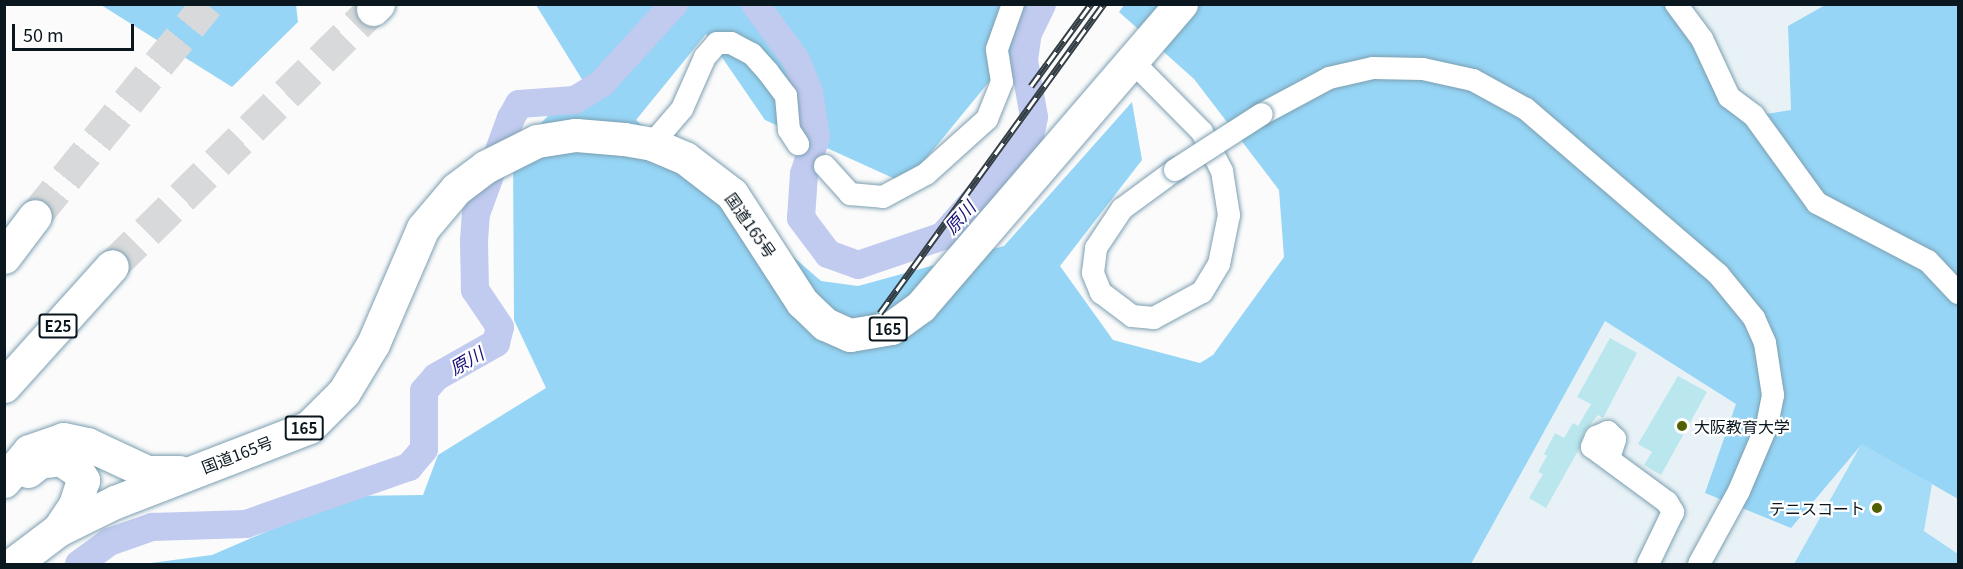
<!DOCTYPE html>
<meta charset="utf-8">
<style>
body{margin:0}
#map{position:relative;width:1963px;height:569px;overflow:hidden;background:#fbfbfb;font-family:Georgia,"Noto Sans JP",serif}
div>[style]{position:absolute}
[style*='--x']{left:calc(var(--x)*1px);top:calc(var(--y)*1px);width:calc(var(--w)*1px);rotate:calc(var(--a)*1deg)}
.built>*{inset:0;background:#e8f2f6}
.green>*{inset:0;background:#a4dcf8}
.forest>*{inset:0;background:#96d5f5}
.river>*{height:28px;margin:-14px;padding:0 14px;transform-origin:14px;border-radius:14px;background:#c1caef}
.building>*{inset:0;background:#bae6ed}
.highway-tunnel>*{height:33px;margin-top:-16.5px;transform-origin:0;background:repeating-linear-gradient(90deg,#d7d9da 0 33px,transparent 0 49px)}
.roads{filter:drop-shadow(0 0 2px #7c9fb1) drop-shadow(0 0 2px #7c9fb1)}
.minor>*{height:22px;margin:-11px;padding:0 11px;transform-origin:11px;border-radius:11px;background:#fff}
.highway>*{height:33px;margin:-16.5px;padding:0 16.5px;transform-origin:16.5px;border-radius:16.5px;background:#fff}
.rail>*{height:7px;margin-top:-3.5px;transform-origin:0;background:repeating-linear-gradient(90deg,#fff 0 14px,#333e44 0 28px);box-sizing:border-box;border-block:2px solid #333e44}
.bridges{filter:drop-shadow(0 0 2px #7c9fb1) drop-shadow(0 0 2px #7c9fb1)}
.minor-bridge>*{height:22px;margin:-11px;padding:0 11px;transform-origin:11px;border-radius:11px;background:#fff}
.dots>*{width:16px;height:16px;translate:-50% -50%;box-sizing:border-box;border:3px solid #fff;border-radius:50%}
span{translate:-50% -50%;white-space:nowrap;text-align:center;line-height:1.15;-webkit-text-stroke:4.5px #fff;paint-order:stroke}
.shield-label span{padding:2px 4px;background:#fff;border:2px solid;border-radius:4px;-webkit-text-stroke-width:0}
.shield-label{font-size:15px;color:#0a171e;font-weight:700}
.street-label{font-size:16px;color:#0a171e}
.poi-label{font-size:16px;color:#0a171e}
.left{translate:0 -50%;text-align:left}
.right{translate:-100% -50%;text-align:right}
.water-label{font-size:18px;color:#1b1177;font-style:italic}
.frame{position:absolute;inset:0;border:6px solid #0a171e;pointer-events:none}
.scale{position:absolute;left:12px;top:24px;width:122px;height:27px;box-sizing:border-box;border:3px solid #0a171e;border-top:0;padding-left:8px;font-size:18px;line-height:21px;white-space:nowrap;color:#0a171e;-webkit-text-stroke:4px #fff;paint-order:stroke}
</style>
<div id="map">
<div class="built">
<div style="clip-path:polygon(1676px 5px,1825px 5px,1788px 26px,1791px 110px,1754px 116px)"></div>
<div style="clip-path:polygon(1605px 320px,1862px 443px,1958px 499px,1958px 564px,1471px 564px)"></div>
</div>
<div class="green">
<div style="clip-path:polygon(1862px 443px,1932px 484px,1924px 531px,1958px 554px,1958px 564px,1794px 564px)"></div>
</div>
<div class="forest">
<div style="clip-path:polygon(101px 5px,296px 5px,298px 22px,232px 87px)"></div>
<div style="clip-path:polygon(536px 5px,1052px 5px,901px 189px,893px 178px,765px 120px,706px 34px,636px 120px,821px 281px,858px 286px,1004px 246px,1132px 102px,1142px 160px,1060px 266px,1113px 340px,1200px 363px,1213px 355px,1284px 257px,1279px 190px,1194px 79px,1119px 12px,1124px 5px,1676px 5px,1754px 116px,1791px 110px,1788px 26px,1825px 5px,1958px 5px,1958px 499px,1862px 444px,1791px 528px,1705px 493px,1736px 404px,1605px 321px,1471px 564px,143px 564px,212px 555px,349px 496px,423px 495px,438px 455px,546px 388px,514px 320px,513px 151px,583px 81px)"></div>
</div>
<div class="river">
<div style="--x:755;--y:4;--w:69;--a:53.8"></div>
<div style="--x:796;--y:60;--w:35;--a:68"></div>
<div style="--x:809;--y:92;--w:46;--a:81.2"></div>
<div style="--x:816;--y:137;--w:39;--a:108"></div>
<div style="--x:804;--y:174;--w:44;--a:93.9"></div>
<div style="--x:801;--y:218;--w:45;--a:53.1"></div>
<div style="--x:828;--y:254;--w:32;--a:20"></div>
<div style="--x:858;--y:265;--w:90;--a:-18.8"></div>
<div style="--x:943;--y:236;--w:133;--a:-49"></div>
<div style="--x:1030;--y:136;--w:19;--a:-78"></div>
<div style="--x:1034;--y:117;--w:58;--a:-100"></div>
<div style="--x:1024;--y:60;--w:27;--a:-82"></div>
<div style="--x:1028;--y:33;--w:32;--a:-64"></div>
<div style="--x:79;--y:564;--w:37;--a:-36"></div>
<div style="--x:109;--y:542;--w:46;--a:-19.2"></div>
<div style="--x:152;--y:527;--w:94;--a:-1.8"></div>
<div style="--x:246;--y:524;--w:173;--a:-19.3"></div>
<div style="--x:409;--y:467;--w:23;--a:-50"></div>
<div style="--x:424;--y:449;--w:58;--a:-90"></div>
<div style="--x:424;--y:391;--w:18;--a:-49"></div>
<div style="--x:436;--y:377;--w:69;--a:-29.5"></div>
<div style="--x:496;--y:343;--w:16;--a:-76"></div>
<div style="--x:500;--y:327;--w:45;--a:-124"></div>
<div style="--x:475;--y:290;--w:49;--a:-91.2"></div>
<div style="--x:474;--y:241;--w:27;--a:-86"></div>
<div style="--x:476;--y:214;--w:102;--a:-70"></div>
<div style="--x:511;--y:118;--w:16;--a:-60"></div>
<div style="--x:519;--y:104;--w:56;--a:-4.1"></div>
<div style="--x:575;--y:100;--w:32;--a:-32"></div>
<div style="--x:602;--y:83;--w:107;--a:-47.7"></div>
</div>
<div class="building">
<div style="clip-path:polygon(1610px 338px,1637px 353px,1603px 418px,1598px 415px,1584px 432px,1579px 449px,1546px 508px,1529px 498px,1543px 474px,1538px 472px,1547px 456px,1544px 454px,1555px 433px,1564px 438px,1573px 423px,1578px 426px,1591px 404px,1577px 397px)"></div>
<div style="clip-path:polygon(1678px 376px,1707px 392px,1661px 475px,1644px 465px,1652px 452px,1638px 444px)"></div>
</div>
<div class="highway-tunnel">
<div style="--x:35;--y:216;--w:273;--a:-50.9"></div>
<div style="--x:112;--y:266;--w:366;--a:-44.6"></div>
</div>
<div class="roads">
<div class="minor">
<div style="--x:1676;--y:4;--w:44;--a:53.4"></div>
<div style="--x:1702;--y:39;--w:64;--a:65"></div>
<div style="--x:1729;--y:97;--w:31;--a:37"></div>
<div style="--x:1754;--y:116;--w:107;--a:54.1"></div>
<div style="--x:1817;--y:203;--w:125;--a:27.6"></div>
<div style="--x:1928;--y:261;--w:44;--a:46.8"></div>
<div style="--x:1134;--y:63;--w:97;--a:45.4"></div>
<div style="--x:1202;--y:132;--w:44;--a:62.9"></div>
<div style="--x:1222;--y:171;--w:45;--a:81"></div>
<div style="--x:1229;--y:215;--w:50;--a:101.5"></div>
<div style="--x:1219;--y:264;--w:33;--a:121"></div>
<div style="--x:1202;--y:292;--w:55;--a:151.6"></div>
<div style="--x:1154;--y:318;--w:22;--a:-175"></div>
<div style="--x:1132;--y:316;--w:39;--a:-143"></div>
<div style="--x:1101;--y:293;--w:22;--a:-112"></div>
<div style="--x:1093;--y:273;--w:25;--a:-83"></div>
<div style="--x:1096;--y:248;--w:47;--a:-56.3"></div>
<div style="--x:1122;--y:209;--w:66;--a:-36.3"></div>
<div style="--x:1262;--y:114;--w:76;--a:-28.2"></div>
<div style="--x:1329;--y:78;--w:45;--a:-12.8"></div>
<div style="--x:1373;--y:68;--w:50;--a:1.1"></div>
<div style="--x:1423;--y:69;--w:51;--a:12.4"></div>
<div style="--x:1473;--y:80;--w:60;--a:28.7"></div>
<div style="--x:1526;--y:109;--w:253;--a:40.7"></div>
<div style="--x:1718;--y:274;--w:57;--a:50.7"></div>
<div style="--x:1754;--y:318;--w:27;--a:66"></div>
<div style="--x:1765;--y:343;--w:53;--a:81.3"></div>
<div style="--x:1773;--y:395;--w:31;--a:101"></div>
<div style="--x:1767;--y:425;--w:72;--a:113"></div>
<div style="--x:1739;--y:491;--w:83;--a:118.7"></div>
<div style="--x:652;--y:144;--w:46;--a:-49.4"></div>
<div style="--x:682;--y:109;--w:57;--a:-66.1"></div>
<div style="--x:705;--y:57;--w:18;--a:-49"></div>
<div style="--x:717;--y:43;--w:14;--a:0"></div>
<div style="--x:731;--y:43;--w:24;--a:28"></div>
<div style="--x:752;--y:54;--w:24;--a:48"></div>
<div style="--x:768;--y:72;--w:30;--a:53"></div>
<div style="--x:786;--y:96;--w:34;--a:85"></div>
<div style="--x:789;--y:130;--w:17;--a:57"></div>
<div style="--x:825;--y:166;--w:38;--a:48"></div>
<div style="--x:850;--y:194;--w:33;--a:5"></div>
<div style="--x:883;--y:197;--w:49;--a:-28.1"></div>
<div style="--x:926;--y:174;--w:82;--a:-42"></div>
<div style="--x:987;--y:119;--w:40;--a:-68"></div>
<div style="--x:1002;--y:82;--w:33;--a:-99"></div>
<div style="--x:997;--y:49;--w:48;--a:-70.4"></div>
<div style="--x:1609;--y:458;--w:20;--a:-72"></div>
<div style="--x:1615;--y:439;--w:10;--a:-135"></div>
<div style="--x:1608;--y:432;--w:13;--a:157"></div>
<div style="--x:1596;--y:437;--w:11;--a:112"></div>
<div style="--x:1592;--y:447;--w:93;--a:36.3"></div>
<div style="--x:1667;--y:502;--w:12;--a:59"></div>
<div style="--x:1673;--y:512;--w:58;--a:115.7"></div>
</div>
<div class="highway">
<div style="--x:373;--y:9;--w:7;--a:-45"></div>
<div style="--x:4;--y:257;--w:51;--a:-52.9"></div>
<div style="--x:4;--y:386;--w:161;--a:-48"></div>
<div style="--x:28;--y:471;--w:14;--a:-39"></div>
<div style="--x:39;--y:462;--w:21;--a:-8"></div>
<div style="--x:60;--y:459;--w:20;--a:33"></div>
<div style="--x:77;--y:470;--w:12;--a:59"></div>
<div style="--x:83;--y:480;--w:26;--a:108"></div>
<div style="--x:75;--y:505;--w:30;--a:124"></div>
<div style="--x:4;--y:481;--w:39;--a:-50"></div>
<div style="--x:29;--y:451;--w:36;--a:-19"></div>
<div style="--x:63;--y:439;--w:25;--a:12"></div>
<div style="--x:87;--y:444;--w:66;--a:25"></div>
<div style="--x:147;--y:472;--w:32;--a:0"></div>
<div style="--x:13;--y:564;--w:56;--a:-37.1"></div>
<div style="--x:58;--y:530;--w:64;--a:-26.2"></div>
<div style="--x:115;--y:502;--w:208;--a:-21.1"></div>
<div style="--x:309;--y:427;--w:49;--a:-45"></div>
<div style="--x:344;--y:392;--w:56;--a:-58.9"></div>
<div style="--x:373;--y:344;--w:126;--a:-66.7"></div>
<div style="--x:423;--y:228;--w:51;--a:-49.8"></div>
<div style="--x:456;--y:189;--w:36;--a:-37"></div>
<div style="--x:485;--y:167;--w:58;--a:-26.6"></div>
<div style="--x:537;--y:141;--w:39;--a:-9"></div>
<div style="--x:576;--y:135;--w:48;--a:4.8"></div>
<div style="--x:624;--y:139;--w:28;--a:10"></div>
<div style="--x:652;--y:144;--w:36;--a:23"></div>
<div style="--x:685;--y:158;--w:59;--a:37.5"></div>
<div style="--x:732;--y:194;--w:129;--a:57.1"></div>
<div style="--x:802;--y:302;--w:32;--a:44"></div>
<div style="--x:825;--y:324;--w:27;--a:24"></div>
<div style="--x:850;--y:335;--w:42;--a:-9.7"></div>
<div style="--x:891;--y:328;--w:37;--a:-36"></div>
<div style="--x:921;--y:306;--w:399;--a:-49.3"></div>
</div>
</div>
<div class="rail">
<div style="--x:1031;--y:86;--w:102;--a:-53.8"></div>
<div style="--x:880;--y:313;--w:382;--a:-54.1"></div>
</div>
<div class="bridges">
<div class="minor-bridge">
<div style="--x:1175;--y:170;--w:103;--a:-32.8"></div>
</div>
</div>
<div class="dots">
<div style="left:1682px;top:426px;background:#516001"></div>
<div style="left:1877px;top:508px;background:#516001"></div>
</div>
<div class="shield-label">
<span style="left:58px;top:326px">E25</span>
<span style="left:888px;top:329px">165</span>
<span style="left:304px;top:428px">165</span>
</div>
<div class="street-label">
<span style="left:751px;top:225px;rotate:55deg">国道165号</span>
<span style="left:237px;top:454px;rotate:-21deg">国道165号</span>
</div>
<div class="poi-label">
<span class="left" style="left:1694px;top:426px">大阪教育大学</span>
<span class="right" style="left:1865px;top:508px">テニスコート</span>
</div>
<div class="water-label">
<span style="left:959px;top:217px;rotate:-48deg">原川</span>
<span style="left:466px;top:360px;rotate:-30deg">原川</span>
</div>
<div class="frame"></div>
<div class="scale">50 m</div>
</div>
